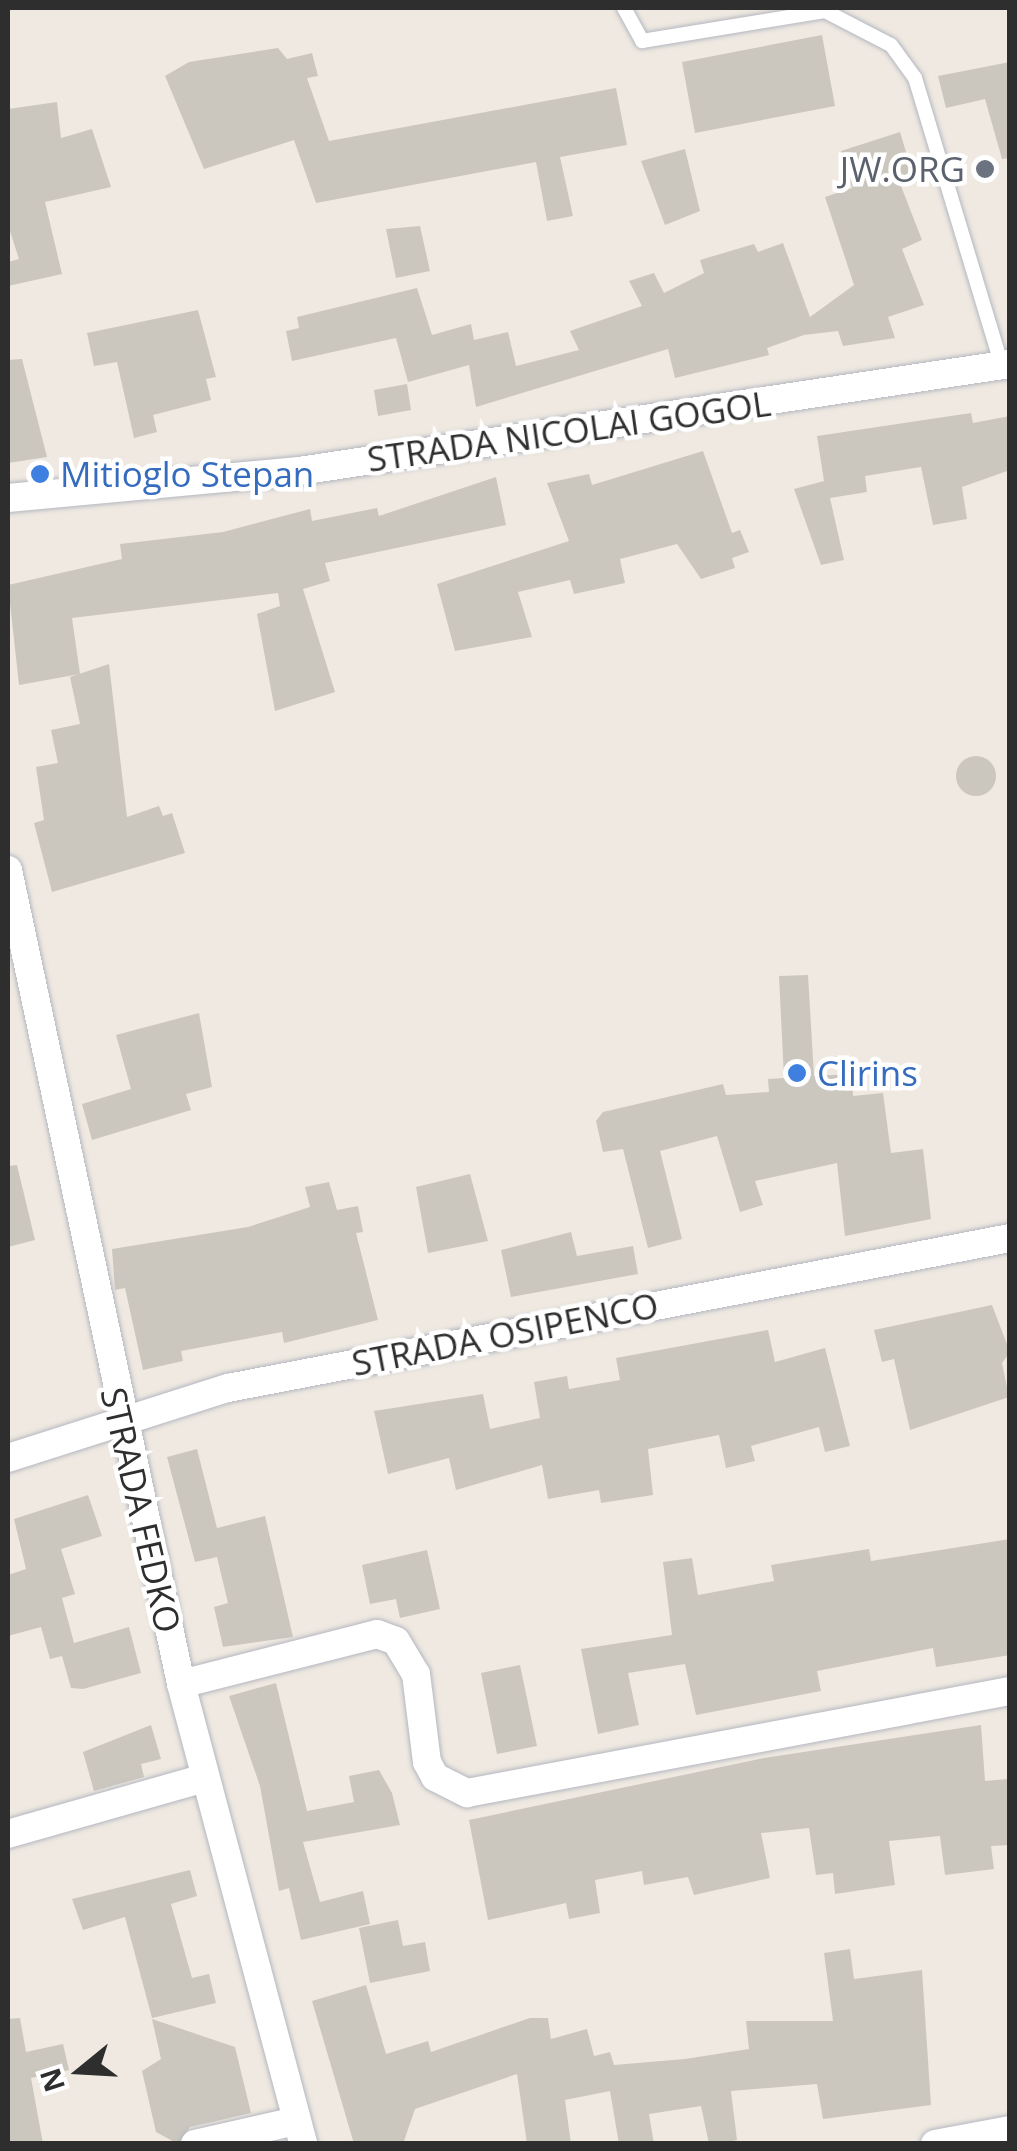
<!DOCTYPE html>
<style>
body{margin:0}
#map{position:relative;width:1017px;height:2151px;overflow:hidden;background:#efe9e1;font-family:"Open Sans",sans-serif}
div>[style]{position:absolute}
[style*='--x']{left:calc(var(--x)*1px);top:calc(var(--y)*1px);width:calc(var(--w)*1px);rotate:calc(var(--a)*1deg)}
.building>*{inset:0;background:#cbc7bf}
.round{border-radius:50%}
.roads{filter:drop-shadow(0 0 2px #b4b7c1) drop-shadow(0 0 2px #b4b7c1)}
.service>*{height:14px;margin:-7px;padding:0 7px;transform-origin:7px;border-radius:7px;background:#fff}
.minor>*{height:28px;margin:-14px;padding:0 14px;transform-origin:14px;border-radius:14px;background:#fff}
.dots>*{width:28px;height:28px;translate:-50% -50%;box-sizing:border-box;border:5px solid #fff;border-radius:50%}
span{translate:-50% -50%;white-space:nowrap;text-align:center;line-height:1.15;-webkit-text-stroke:9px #fff;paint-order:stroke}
.worship-label{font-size:35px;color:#5b616d}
.right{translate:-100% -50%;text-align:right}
.street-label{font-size:35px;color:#2e2e2e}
.shop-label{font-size:35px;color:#366cbe}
.left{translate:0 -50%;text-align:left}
.frame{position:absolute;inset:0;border:10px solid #2e2e2e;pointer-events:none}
.north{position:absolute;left:30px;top:2021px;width:100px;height:100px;-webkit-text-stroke:8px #fff;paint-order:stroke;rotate:252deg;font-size:28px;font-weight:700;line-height:40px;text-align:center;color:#2e2e2e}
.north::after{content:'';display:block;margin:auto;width:35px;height:45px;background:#2e2e2e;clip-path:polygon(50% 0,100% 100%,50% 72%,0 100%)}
</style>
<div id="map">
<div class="building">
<div style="clip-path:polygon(822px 35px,835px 106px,695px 133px,682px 62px)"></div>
<div style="clip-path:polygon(278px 48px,287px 59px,312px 53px,318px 76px,307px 78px,329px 141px,616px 88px,627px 145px,560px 157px,573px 216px,547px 221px,536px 162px,316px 203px,294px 140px,204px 169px,165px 76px,189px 62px)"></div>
<div style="clip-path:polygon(1010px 62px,1010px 158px,1002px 159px,985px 99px,946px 108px,938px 76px)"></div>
<div style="clip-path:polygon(57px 102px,61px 138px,92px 129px,111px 187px,45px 202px,62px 274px,8px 286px,8px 262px,19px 259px,8px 225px,8px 109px)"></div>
<div style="clip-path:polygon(900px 132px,915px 182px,901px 186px,922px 240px,902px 249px,924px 305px,888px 317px,895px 338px,843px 346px,838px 331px,804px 335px,767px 348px,769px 355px,675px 378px,668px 349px,476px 407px,469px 365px,408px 382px,396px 338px,292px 361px,286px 331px,299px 328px,297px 317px,417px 288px,432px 335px,471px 324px,474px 340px,508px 332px,516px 366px,579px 350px,570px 331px,642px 306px,629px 281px,654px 273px,664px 293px,704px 273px,700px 260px,754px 244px,758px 252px,783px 243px,810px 317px,854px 285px,825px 197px,852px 188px,841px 151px)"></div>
<div style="clip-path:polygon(685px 149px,700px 211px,665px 225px,641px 161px)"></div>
<div style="clip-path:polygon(420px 226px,430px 271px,396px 278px,386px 229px)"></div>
<div style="clip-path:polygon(198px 310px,216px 377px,206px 379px,211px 400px,153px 415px,157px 432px,134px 438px,117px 362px,94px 366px,87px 333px)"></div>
<div style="clip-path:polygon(22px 359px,47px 457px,8px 463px,8px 360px)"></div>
<div style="clip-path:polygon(407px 384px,411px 410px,378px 416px,374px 390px)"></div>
<div style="clip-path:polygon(971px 413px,973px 423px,1010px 416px,1010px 470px,962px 487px,967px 519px,933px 525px,921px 467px,865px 476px,867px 492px,830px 498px,844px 560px,821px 565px,794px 489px,824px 481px,817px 436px)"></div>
<div style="clip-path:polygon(703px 451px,732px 533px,740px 530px,749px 552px,732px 558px,735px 568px,701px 579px,677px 544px,620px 559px,625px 583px,574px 594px,570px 580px,518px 592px,532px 637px,455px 651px,437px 584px,569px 541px,547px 483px,589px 474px,592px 485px)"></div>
<div style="clip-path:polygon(496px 477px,506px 525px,325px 563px,330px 581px,303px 589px,335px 692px,275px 711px,257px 614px,280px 606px,278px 593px,72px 618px,80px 674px,19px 685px,8px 585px,122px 559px,120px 544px,223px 532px,310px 509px,312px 521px,377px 508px,379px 516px)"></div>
<div style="clip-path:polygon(109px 664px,127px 817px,159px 806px,163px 816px,172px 813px,185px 853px,52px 892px,34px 823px,44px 820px,36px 767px,58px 763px,51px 730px,80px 724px,70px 677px)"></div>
<div class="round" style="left:956px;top:756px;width:40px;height:40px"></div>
<div style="clip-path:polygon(808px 975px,814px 1076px,852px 1074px,853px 1096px,883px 1093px,891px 1153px,923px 1149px,931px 1219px,845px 1236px,837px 1163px,755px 1181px,763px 1205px,740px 1212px,717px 1136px,660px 1151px,682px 1239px,648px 1248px,623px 1149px,603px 1152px,596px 1121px,603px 1112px,723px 1084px,726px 1095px,769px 1092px,768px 1079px,784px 1078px,779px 976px)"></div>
<div style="clip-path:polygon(199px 1013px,212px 1087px,186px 1094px,191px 1110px,92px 1140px,82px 1104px,131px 1089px,116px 1035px)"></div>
<div style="clip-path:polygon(17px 1165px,35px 1240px,8px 1247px,8px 1166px)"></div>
<div style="clip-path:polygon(470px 1174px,488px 1241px,428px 1253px,416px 1187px)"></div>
<div style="clip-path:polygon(329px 1182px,337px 1210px,358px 1206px,363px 1232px,356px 1233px,378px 1320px,284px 1343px,282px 1332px,181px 1351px,183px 1361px,143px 1370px,125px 1288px,115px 1290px,112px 1249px,248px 1227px,310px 1207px,305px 1187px)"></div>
<div style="clip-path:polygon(571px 1232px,577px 1256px,633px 1246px,638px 1274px,511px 1297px,501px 1250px)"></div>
<div style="clip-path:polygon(992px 1305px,1010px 1352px,1002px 1363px,1009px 1397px,910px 1430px,894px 1359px,882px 1362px,874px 1330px)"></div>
<div style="clip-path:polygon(768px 1330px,775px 1362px,825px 1348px,850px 1446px,825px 1452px,819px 1427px,751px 1446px,755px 1461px,726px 1468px,719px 1435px,648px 1449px,653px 1495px,601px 1503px,599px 1490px,548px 1499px,542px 1465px,456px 1490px,449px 1458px,388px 1474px,374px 1411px,483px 1394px,490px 1429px,540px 1418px,534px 1382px,567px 1376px,569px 1389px,620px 1380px,616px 1358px)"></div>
<div style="clip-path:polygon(197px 1449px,217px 1528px,265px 1516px,293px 1637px,223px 1647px,214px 1607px,228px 1603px,217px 1557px,195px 1562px,167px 1457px)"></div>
<div style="clip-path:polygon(88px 1495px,102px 1536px,61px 1549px,75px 1594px,62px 1598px,74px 1643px,129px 1627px,141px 1673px,83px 1689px,71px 1688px,62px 1656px,50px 1659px,41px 1627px,8px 1636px,8px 1575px,26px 1569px,14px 1519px)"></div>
<div style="clip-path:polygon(1010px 1539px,1010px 1655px,936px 1667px,933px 1648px,817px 1671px,821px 1691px,696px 1715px,685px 1664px,628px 1673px,639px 1725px,598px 1734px,581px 1649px,672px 1635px,663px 1562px,692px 1558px,698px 1595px,774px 1581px,771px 1565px,795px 1561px,869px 1549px,871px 1561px)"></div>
<div style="clip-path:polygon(427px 1550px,440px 1609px,400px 1618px,396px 1599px,370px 1604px,362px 1565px)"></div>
<div style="clip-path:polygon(520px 1665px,537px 1746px,497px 1754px,481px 1673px)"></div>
<div style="clip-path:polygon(276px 1683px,307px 1811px,354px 1802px,349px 1776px,379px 1770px,392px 1793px,400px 1825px,303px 1842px,320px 1902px,363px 1891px,370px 1924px,301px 1940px,289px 1888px,279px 1891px,260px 1786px,229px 1696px)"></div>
<div style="clip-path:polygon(151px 1725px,161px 1759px,141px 1764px,144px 1777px,94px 1791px,83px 1752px)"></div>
<div style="clip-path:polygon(981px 1725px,985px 1781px,1008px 1779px,1009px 1845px,991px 1846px,994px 1869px,945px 1875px,940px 1836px,889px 1841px,895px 1885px,835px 1894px,833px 1873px,816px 1875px,809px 1828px,761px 1833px,770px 1878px,694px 1895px,688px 1877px,644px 1885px,642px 1871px,595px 1880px,600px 1913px,569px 1919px,566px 1903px,488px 1920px,469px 1820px,764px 1758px)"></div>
<div style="clip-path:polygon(190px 1870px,197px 1896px,171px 1904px,192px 1978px,209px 1974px,216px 2003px,152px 2018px,125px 1917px,83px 1930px,72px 1899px)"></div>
<div style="clip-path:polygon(398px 1920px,403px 1946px,425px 1942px,430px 1971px,370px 1983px,359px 1928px)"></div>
<div style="clip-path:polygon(850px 1949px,854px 1979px,922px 1970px,931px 2105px,823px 2119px,817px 2084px,731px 2091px,737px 2140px,720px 2144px,709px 2144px,701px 2106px,649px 2114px,654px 2144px,619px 2144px,610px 2091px,565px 2100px,571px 2144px,527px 2144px,517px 2074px,415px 2109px,403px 2144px,354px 2144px,312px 2001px,366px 1985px,386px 2054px,428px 2041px,431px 2052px,530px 2018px,548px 2018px,551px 2039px,587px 2029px,594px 2056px,610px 2052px,614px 2065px,685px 2059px,749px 2049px,746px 2021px,833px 2021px,824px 1953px)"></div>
<div style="clip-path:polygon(20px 2018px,26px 2052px,63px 2044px,69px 2070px,31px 2078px,43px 2144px,8px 2144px,8px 2019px)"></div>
<div style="clip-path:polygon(152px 2019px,235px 2047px,251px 2113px,190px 2127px,178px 2144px,156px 2132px,142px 2071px,161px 2059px)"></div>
</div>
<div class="roads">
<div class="service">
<div style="--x:624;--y:8;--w:38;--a:61"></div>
<div style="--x:642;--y:41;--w:185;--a:-9.3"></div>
<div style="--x:825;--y:11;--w:74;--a:27.3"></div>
<div style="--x:891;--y:45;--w:41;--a:54"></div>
<div style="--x:915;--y:78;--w:301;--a:73.2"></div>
</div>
<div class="minor">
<div style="--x:8;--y:498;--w:292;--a:-5.3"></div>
<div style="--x:299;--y:471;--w:719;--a:-8.56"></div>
<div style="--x:8;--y:870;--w:832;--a:78"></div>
<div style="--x:181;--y:1684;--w:476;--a:75.1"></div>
<div style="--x:8;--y:1458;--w:231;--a:-17.7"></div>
<div style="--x:228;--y:1388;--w:796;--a:-10.86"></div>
<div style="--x:181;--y:1684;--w:202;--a:-14.3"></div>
<div style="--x:377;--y:1634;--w:20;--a:20"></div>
<div style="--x:396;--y:1641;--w:39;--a:59"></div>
<div style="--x:416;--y:1674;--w:89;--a:82.9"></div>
<div style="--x:427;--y:1762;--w:17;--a:62"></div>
<div style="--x:435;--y:1777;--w:36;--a:27"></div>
<div style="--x:467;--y:1793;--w:552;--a:-10.64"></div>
<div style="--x:8;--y:1834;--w:204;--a:-15.9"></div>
<div style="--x:195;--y:2144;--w:104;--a:-12.8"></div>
<div style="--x:935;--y:2144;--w:76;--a:-10.6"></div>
</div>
</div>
<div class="dots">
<div style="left:985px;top:169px;background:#6b7280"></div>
<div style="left:40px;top:474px;background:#3f7fe0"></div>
<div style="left:797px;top:1073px;background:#3f7fe0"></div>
</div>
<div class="worship-label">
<span class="right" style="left:965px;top:169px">JW.ORG</span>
</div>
<div class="street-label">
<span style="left:569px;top:431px;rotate:-8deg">STRADA NICOLAI GOGOL</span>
<span style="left:505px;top:1334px;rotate:-11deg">STRADA OSIPENCO</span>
<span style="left:141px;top:1510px;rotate:77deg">STRADA FEDKO</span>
</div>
<div class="shop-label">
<span class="left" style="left:60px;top:474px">Mitioglo Stepan</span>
<span class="left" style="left:817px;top:1073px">Clirins</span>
</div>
<div class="frame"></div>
<div class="north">N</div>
</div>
